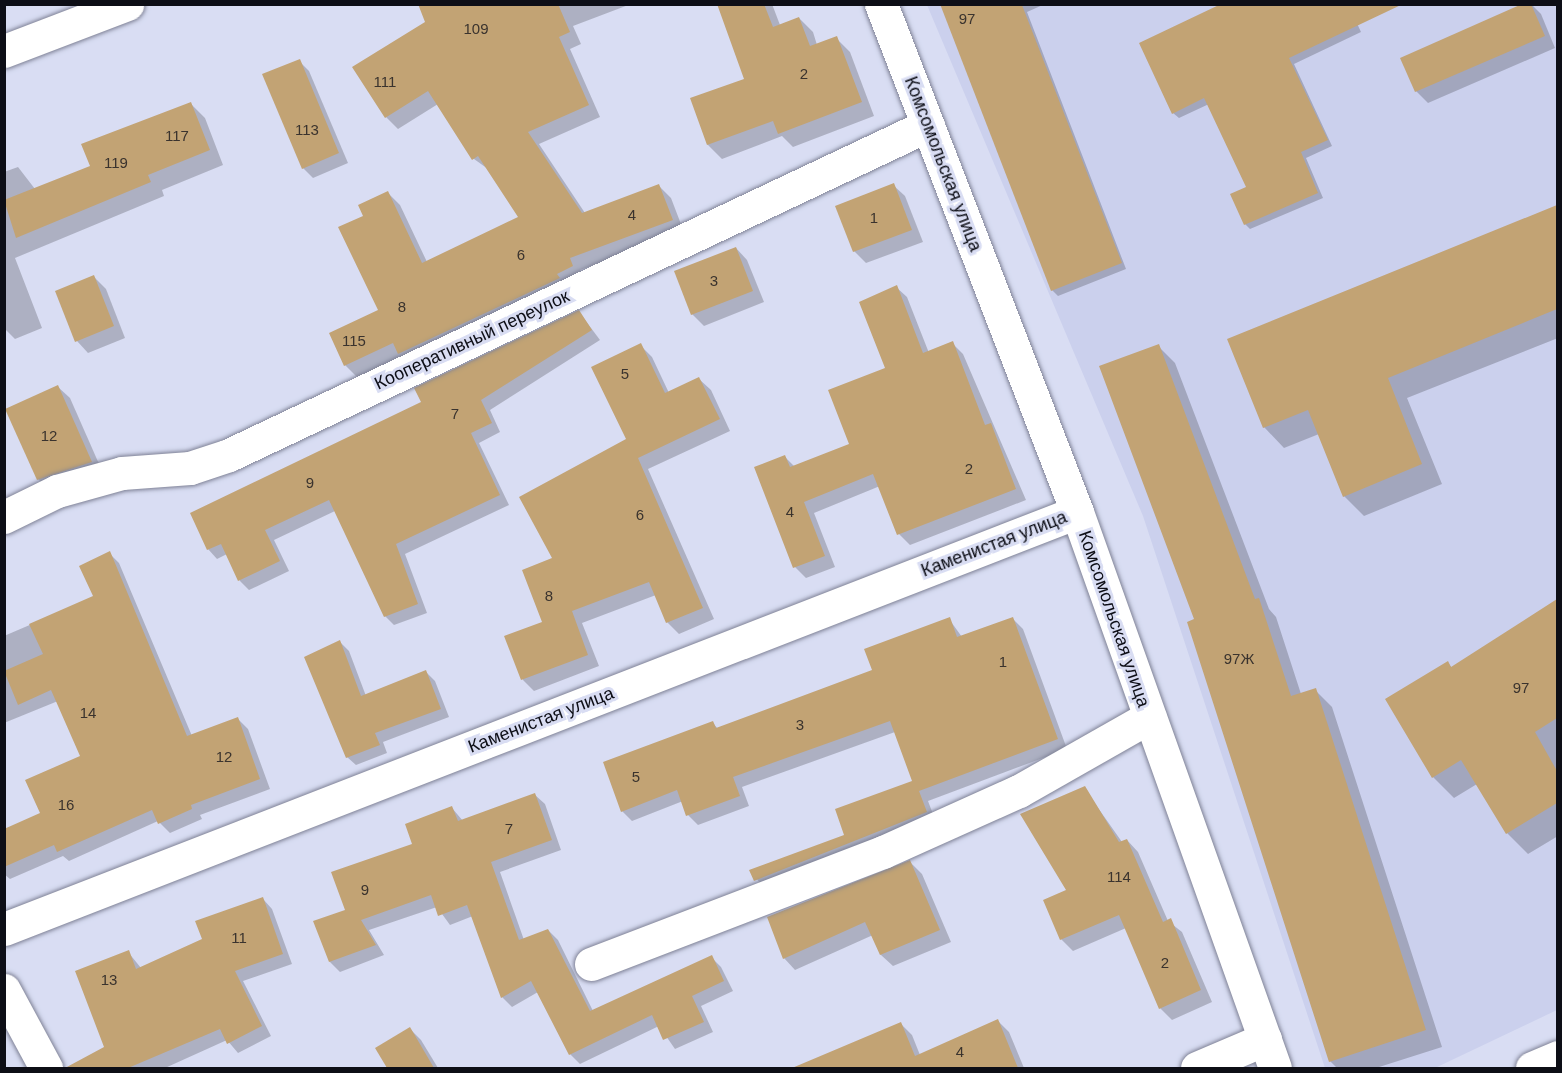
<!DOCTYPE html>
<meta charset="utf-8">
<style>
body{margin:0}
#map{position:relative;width:1562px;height:1073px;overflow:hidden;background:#d9ddf3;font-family:Arial,sans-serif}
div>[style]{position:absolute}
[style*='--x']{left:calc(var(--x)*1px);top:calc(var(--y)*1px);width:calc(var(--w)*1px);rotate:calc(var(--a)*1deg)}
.built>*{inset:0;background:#cbd0ed}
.shadow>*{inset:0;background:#0003}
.building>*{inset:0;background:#c2a374}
.roads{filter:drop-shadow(0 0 2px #7f8296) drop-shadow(0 0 2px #7f8296)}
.minor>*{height:33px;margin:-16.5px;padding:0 16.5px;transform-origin:16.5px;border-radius:16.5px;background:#fff}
span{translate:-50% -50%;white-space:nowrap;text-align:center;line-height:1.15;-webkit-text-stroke:6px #d9ddf3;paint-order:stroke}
.number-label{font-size:15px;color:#3a332e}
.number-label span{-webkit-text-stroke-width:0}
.street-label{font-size:18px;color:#0d0e16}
.frame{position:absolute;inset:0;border:6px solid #0d0e16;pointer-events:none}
</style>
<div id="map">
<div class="built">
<div style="clip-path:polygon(927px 5px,1557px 5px,1557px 1010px,1435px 1068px,1325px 1068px,1143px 516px)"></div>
</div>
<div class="shadow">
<div style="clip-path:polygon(420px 4px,631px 4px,573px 26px,581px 44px,570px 49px,600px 117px,539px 144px,585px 213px,659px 186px,671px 198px,684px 232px,580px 270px,584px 278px,357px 377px,345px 365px,380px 311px,365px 216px,388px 193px,400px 205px,427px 262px,520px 218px,488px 169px,474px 159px,438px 104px,398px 129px,386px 117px,426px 22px)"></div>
<div style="clip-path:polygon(718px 4px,772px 4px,780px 25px,799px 18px,813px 32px,817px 45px,836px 38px,850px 52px,874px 116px,793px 147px,782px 136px,722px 159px,708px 145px,692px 99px,746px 80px)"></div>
<div style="clip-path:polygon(942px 4px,1045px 4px,1027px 12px,1126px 269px,1058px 296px,1052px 290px)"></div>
<div style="clip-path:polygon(1348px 4px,1361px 32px,1294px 64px,1332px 146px,1306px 158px,1323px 198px,1250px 229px,1245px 224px,1248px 187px,1209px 104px,1179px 118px,1173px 113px)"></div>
<div style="clip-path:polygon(1531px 4px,1541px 14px,1555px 48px,1428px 103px,1416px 91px)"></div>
<div style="clip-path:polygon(299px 61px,309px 71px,348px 163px,313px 178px,303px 168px)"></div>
<div style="clip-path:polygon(191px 104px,205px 118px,223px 165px,162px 190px,164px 196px,15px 258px,42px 328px,15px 339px,4px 328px,4px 172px,18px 167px,35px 189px,92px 167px)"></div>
<div style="clip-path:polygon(893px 185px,905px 196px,923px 242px,866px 263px,854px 251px)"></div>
<div style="clip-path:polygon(1558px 207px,1558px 338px,1407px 398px,1442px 484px,1364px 516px,1344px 496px,1319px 434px,1284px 448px,1264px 427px,1229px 340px)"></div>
<div style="clip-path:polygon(736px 248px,747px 260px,764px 302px,704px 326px,692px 314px)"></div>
<div style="clip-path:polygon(94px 277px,106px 289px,125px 338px,88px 353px,77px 341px)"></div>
<div style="clip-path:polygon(896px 287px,907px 297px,929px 353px,952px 343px,963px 354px,1026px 500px,910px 545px,899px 534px,880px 486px,814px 513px,835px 567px,806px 578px,795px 567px,785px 457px,795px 467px,851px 445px,886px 369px)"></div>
<div style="clip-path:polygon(579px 312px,600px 340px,490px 410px,500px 432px,479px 443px,509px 505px,405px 554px,427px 613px,394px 625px,385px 616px,335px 511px,274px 540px,289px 571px,249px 590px,240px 581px,227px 554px,217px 559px,208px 549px,423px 402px)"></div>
<div style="clip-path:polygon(640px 345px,652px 357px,669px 393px,699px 379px,711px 390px,730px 431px,648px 469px,714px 619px,679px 634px,667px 622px,656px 595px,582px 623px,599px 666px,534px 691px,523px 680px,506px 637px,544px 623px,555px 559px,628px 440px)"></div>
<div style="clip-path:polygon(1158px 346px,1175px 363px,1269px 609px,1276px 617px,1301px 694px,1315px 690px,1332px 707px,1442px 1047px,1376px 1068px,1337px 1068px,1330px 1061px,1196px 620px)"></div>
<div style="clip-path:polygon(58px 387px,70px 398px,103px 473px,50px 491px,38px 479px)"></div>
<div style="clip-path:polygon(109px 553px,119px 563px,192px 736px,238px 719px,248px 729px,270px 789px,200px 815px,202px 819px,170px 833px,158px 821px,69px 861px,63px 856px,10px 879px,4px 874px,4px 830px,42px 814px,82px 757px,58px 701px,4px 723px,4px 636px,95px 597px)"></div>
<div style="clip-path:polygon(1558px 601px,1558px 836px,1528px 854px,1507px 833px,1477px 784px,1454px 798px,1433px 777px,1448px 663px,1452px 668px)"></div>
<div style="clip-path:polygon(949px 619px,962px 637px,1013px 619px,1023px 629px,1067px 749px,928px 801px,936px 822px,765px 891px,751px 870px,846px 836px,914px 782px,895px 732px,742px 787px,749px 806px,698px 825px,688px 815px,683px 801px,632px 821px,622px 811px,713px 723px,718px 729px,874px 671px)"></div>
<div style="clip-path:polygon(340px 642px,349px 651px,366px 696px,426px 672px,435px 681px,449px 717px,383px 742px,387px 753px,356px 765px,347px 757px)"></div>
<div style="clip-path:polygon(1084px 788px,1122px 842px,1127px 840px,1138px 852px,1168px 921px,1182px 932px,1212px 1002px,1172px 1020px,1160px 1008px,1126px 928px,1073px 951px,1061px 939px)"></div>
<div style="clip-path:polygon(535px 795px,545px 804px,561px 850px,500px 872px,524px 940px,548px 930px,558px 940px,593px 1011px,711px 957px,721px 967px,733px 991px,701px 1006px,713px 1032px,675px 1049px,659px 1026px,580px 1064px,570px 1054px,538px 992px,512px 1007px,502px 997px,473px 916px,450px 925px,437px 907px,369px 930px,384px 955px,340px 972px,330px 962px,315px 922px,347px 911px,452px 808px,463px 821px)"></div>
<div style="clip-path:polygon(910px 862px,922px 874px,951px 942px,893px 966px,881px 955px,873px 935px,795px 970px,784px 958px)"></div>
<div style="clip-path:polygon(263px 899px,272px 909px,292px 964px,243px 981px,271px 1036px,238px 1053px,227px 1040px,165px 1068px,97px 1068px,90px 1056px,106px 1047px,128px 952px,141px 968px,203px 940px)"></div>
<div style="clip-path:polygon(998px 1021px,1009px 1032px,1024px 1068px,814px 1068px,858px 1042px,901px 1024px,912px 1035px,920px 1055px)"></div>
<div style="clip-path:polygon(410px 1029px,421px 1040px,438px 1068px,389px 1068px,377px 1048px)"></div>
</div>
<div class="building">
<div style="clip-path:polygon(418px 4px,558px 4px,570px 32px,559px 37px,589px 105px,528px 132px,582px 213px,659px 184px,673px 220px,570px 258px,573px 266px,557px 274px,560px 278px,398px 354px,393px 343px,344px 366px,329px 333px,378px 310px,338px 227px,363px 216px,358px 205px,388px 191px,422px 263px,518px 217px,478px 156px,472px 160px,428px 91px,385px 118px,352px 67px,425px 22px)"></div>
<div style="clip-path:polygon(717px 4px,764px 4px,773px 27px,799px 17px,810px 46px,837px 36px,862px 102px,778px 134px,773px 121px,707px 145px,690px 98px,744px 79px)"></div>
<div style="clip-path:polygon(940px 4px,1022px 5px,1122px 263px,1051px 291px)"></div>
<div style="clip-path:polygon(1221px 4px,1403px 4px,1289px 58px,1328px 140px,1301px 152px,1318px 193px,1244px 225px,1230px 194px,1246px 187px,1204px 98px,1172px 114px,1139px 43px)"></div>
<div style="clip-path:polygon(1522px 4px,1531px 4px,1545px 36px,1415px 92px,1400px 58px)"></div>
<div style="clip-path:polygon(300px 59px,339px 153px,302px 169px,262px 74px)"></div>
<div style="clip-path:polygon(191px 102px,210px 150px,148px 175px,151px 182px,16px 238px,4px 200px,90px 166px,81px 144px)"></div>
<div style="clip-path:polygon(894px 183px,912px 230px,853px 252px,835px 206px)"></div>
<div style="clip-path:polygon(1557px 205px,1557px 309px,1388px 378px,1422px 464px,1343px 497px,1308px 410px,1263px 428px,1227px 339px)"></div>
<div style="clip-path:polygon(736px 247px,753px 291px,691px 315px,674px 271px)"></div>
<div style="clip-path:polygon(94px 275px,114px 326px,75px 342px,55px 291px)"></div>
<div style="clip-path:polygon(897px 285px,923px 353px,953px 341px,985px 425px,991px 423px,1016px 489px,897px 535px,873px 474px,804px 502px,825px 556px,793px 568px,754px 467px,785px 455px,790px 467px,849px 444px,828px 390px,885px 368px,859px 302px)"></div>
<div style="clip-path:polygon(579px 310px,592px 330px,481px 400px,492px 423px,471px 433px,500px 495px,396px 544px,418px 604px,384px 617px,329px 500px,265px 530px,280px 561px,238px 581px,221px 544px,207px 550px,190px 513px,421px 402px,414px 388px)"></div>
<div style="clip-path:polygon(641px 343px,665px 393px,699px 377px,720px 419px,638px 458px,703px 608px,666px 623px,649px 582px,572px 611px,588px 655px,521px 680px,504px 636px,542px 622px,522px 570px,552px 558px,519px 497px,626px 439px,591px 367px)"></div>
<div style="clip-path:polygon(1159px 344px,1255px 599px,1259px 598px,1291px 696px,1316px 688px,1426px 1030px,1329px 1062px,1187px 622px,1194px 619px,1099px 366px)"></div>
<div style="clip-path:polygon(58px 385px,92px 462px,37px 480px,5px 409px)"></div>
<div style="clip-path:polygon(110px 551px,187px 736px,238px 717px,260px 779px,191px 805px,192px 809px,158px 824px,152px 810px,57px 852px,54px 845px,4px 867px,4px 829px,40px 813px,25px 780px,80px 756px,51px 690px,18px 705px,4px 671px,43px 654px,29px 624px,93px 596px,79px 566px)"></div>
<div style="clip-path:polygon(1557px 599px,1557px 718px,1535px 732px,1557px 771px,1557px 803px,1506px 834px,1461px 760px,1432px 778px,1385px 699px,1448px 661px,1451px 667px)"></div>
<div style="clip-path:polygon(950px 617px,957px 637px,1013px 617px,1058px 739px,919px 791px,927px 812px,754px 881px,749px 870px,844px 835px,835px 809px,912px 781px,890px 721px,733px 777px,740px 796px,686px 816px,677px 790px,621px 812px,603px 762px,713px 721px,716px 728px,872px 670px,864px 649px)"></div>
<div style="clip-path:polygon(340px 640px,361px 696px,426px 670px,441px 709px,375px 733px,380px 745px,346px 758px,304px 657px)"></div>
<div style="clip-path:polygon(1085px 786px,1119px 842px,1127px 839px,1163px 922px,1171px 918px,1201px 990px,1159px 1009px,1119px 915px,1060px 940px,1043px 900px,1066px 890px,1020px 814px)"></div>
<div style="clip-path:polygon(535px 793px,552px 840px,491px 862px,519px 940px,548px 929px,590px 1011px,712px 955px,724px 981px,692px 996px,704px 1022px,663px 1040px,652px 1015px,569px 1055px,531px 981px,501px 998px,467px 905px,438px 916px,431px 895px,361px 920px,376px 945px,329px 962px,313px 921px,345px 910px,331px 872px,412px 844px,405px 824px,452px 806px,458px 821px)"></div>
<div style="clip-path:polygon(910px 860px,940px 930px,880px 955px,865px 922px,783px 959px,767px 917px)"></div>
<div style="clip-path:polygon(263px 897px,283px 954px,235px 971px,262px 1026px,227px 1044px,220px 1029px,128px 1068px,65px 1068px,104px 1047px,75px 971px,129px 950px,136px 969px,202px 939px,195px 921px)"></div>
<div style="clip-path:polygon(998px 1019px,1018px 1068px,792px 1068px,901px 1022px,915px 1056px)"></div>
<div style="clip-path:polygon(410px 1027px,434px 1068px,387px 1068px,375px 1048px)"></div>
</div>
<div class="roads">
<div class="minor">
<div style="--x:881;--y:4;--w:544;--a:68.9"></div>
<div style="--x:1077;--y:512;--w:590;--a:70.4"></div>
<div style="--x:4;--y:51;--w:132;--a:-20.9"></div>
<div style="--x:4;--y:517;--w:59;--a:-26.1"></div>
<div style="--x:57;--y:491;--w:67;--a:-15.5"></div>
<div style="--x:122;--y:473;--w:68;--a:-4.2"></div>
<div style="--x:190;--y:468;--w:41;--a:-18.4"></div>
<div style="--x:229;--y:455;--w:773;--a:-25.27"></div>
<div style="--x:4;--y:929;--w:1151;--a:-21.24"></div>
<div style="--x:591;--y:964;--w:313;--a:-21"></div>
<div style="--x:883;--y:852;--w:149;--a:-24.2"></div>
<div style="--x:1019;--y:791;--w:150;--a:-29.6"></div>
<div style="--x:4;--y:990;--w:89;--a:61.7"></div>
<div style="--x:1197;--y:1068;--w:74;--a:-23.1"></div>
<div style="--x:1532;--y:1068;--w:28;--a:-23"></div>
</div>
</div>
<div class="number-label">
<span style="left:967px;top:19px">97</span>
<span style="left:476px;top:29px">109</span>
<span style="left:804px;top:74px">2</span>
<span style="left:385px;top:82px">111</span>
<span style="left:307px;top:130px">113</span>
<span style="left:177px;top:136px">117</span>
<span style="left:116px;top:163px">119</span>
<span style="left:632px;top:215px">4</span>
<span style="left:874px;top:218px">1</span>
<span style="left:521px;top:255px">6</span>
<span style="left:714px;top:281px">3</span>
<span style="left:402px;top:307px">8</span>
<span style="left:354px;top:341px">115</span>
<span style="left:625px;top:374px">5</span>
<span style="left:455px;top:414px">7</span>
<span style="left:49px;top:436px">12</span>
<span style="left:969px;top:469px">2</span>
<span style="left:310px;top:483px">9</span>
<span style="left:790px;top:512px">4</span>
<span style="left:640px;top:515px">6</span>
<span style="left:549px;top:596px">8</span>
<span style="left:1239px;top:659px">97Ж</span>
<span style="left:1003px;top:662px">1</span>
<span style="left:1521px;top:688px">97</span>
<span style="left:88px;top:713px">14</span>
<span style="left:800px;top:725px">3</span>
<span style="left:224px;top:757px">12</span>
<span style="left:636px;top:777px">5</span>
<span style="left:66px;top:805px">16</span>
<span style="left:509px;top:829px">7</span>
<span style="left:1119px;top:877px">114</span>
<span style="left:365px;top:890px">9</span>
<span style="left:239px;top:938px">11</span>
<span style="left:1165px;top:963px">2</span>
<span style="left:109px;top:980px">13</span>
<span style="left:960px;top:1052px">4</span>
</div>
<div class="street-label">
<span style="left:943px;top:164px;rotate:69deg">Комсомольская улица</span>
<span style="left:472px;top:340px;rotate:-25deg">Кооперативный переулок</span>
<span style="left:994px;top:544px;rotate:-21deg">Каменистая улица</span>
<span style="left:1114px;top:619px;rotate:71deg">Комсомольская улица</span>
<span style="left:541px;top:720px;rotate:-21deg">Каменистая улица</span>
</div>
<div class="frame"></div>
</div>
